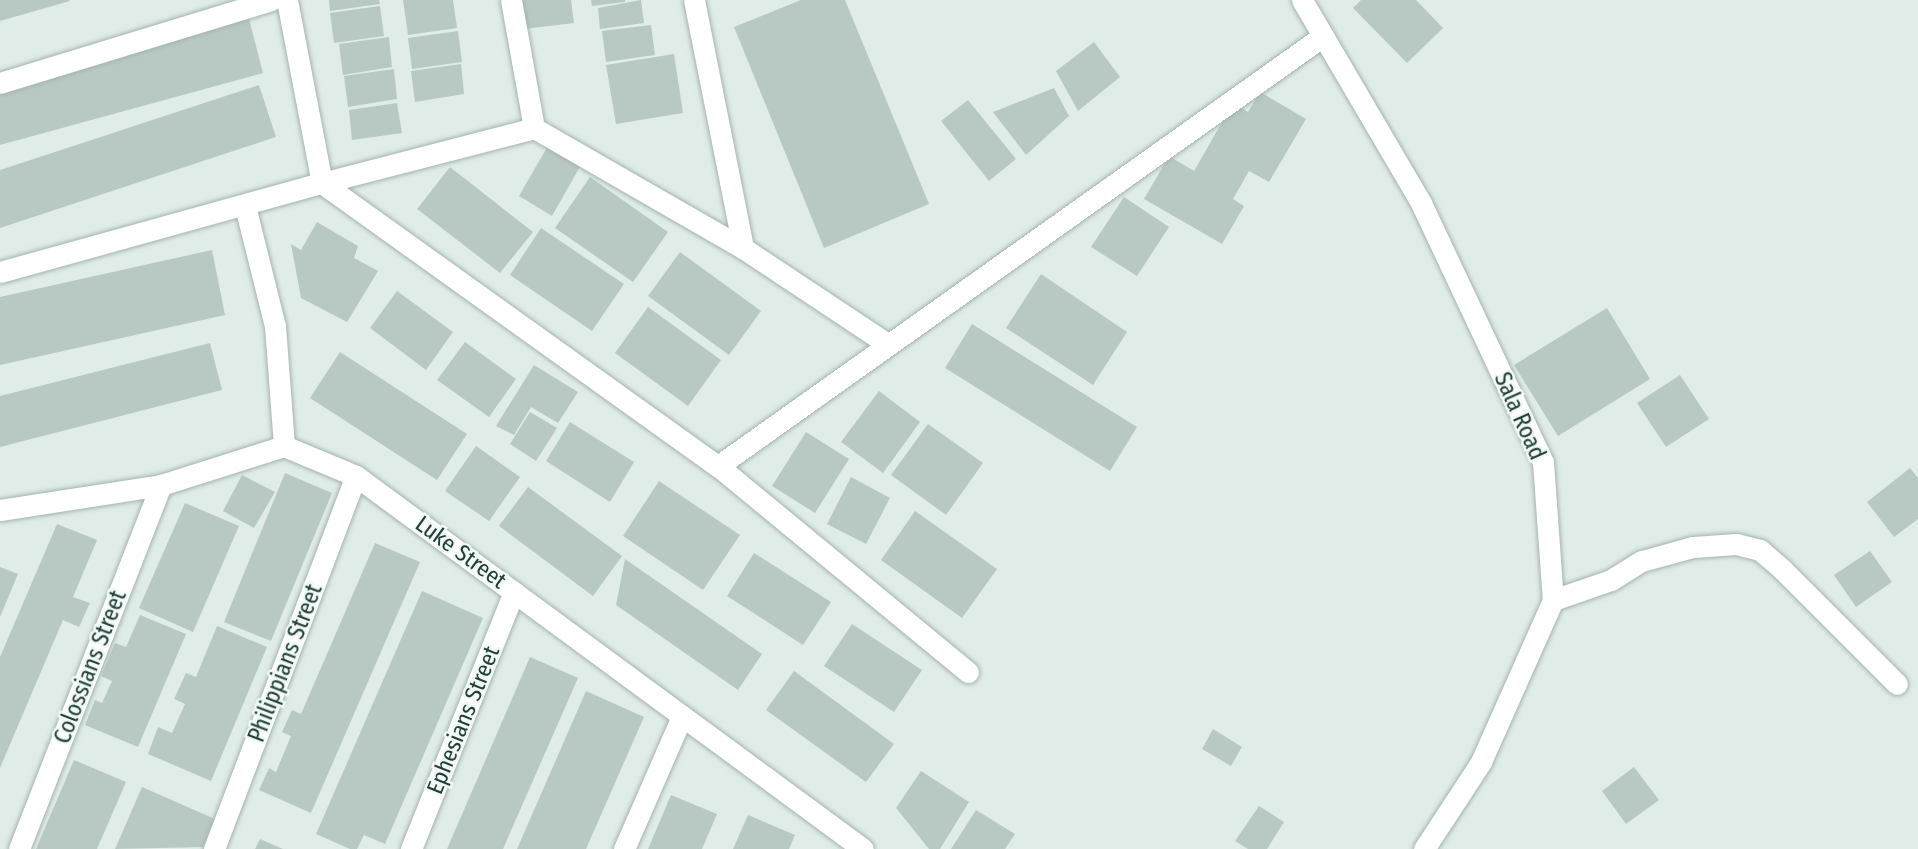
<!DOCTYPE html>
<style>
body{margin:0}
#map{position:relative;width:1918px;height:849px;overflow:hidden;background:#e0ece7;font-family:"Fira Sans Condensed",sans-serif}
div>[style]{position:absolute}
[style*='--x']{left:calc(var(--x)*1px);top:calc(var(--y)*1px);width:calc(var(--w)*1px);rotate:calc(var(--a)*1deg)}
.building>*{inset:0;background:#b8c9c3}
.roads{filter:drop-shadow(0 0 2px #a3b4af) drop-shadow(0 0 2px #a3b4af)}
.minor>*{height:21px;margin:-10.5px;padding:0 10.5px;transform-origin:10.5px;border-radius:10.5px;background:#fff}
span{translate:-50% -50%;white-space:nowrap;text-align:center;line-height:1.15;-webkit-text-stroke:5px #f1f8f5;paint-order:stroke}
.street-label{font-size:23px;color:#203d37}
</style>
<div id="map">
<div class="building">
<div style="clip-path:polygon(0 0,69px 0,70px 1px,0 21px)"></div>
<div style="clip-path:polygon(329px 0,379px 0,380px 4px,330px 11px)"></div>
<div style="clip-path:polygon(403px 0,453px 0,457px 28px,408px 35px)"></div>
<div style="clip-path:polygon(520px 0,571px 0,574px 23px,524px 29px)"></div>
<div style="clip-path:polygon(591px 0,625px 0,625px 2px,592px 6px)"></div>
<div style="clip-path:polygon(641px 0,644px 23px,600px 29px,598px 8px)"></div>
<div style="clip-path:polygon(801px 0,845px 0,929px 204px,824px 248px,734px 27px)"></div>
<div style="clip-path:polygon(1361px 0,1416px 0,1443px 28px,1407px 63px,1353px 8px)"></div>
<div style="clip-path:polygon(380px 6px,384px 36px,334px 43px,330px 13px)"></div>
<div style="clip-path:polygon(249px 19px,263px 73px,0 145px,0 88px)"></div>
<div style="clip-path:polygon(651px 25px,655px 55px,606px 62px,602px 31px)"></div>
<div style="clip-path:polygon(458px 31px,462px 62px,412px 69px,408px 38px)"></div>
<div style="clip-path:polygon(389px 37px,392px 67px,343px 75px,339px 44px)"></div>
<div style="clip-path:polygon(1094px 42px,1120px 77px,1078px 111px,1056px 71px)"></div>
<div style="clip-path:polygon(674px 54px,683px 113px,616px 124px,606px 65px)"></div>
<div style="clip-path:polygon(461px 64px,464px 94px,415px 102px,411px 71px)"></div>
<div style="clip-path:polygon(394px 69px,397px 99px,348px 107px,344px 76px)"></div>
<div style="clip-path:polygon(259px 85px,276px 137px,0 228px,0 170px)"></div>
<div style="clip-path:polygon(1054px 88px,1069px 116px,1026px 155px,993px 112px)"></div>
<div style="clip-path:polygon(1260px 92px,1306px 119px,1269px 182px,1249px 171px,1233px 199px,1244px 206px,1222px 244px,1144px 199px,1169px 156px,1194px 171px,1233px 103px,1248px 112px)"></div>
<div style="clip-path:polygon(968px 100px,1016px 159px,989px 181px,941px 121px)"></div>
<div style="clip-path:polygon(397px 103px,402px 133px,352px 140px,349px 110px)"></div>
<div style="clip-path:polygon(549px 144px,582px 163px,552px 216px,519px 196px)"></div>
<div style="clip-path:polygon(450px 167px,533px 232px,500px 273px,417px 209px)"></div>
<div style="clip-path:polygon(590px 177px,668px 232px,633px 282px,555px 228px)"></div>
<div style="clip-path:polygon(1124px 197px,1169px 227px,1137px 276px,1091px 247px)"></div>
<div style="clip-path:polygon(317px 222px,358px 246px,354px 258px,378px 271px,347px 322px,301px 298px,291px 244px,301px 250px)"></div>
<div style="clip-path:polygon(541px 228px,624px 284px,592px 331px,510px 275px)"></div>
<div style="clip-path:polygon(212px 250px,225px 315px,0 365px,0 297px)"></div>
<div style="clip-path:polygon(680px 252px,761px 311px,729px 355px,648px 296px)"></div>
<div style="clip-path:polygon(1041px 274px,1127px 332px,1093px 385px,1006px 328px)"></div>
<div style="clip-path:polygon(397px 291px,453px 332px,426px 370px,370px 328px)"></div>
<div style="clip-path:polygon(648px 307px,721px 360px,688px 406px,615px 353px)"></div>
<div style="clip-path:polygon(1607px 308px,1650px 379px,1558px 436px,1514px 365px)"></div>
<div style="clip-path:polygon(972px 324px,1137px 427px,1110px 471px,945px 368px)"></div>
<div style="clip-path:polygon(465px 342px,516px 379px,489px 417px,437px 380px)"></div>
<div style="clip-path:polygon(210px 343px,222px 390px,0 447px,0 396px)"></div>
<div style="clip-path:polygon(340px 352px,467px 434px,437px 480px,310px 398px)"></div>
<div style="clip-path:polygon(534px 365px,578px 392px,558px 423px,531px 407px,514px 435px,496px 426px)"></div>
<div style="clip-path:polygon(1680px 375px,1709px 419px,1666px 447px,1637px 403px)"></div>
<div style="clip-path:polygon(879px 391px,920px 422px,883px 473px,841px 442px)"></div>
<div style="clip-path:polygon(530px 412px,557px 428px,536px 461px,510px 444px)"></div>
<div style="clip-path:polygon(570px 422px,634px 462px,610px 502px,546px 461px)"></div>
<div style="clip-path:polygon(928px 424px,983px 463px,946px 515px,891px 475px)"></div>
<div style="clip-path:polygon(806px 432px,849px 459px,815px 513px,772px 486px)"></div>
<div style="clip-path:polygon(476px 446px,520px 477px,489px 521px,445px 491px)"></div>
<div style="clip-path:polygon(1910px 468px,1918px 478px,1918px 519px,1894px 537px,1867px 502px)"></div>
<div style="clip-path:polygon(285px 473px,332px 493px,271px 641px,224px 622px)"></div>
<div style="clip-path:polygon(242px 475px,275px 492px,254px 528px,223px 511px)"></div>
<div style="clip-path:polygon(851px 477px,890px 498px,866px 544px,827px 524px)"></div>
<div style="clip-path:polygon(659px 481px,740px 535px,703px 590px,623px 536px)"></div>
<div style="clip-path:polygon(528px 487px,622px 556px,593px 596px,499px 526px)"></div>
<div style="clip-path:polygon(185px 503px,239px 526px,193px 632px,139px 608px)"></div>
<div style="clip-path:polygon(915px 511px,997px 569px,962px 618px,881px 560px)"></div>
<div style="clip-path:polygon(57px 524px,97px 540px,73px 597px,90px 603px,79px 627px,63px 620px,0 768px,0 657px)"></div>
<div style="clip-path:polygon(375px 543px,420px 562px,311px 813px,259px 790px,269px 768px,276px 772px,291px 736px,282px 732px,292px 710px,301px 714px)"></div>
<div style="clip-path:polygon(1870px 551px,1892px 582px,1856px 607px,1834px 575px)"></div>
<div style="clip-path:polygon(754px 553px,831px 602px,803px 645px,727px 596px)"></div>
<div style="clip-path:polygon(625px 559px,762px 654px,738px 690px,616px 605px)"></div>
<div style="clip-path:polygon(0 567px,18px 574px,0 617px)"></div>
<div style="clip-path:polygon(422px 591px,483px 618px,385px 844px,364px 835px,357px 849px,350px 849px,316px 834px)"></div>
<div style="clip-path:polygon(140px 615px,186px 634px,138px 747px,85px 725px,95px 700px,102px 703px,112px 681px,101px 676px,115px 643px,126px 647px)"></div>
<div style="clip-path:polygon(852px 624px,922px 670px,894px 712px,824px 666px)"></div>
<div style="clip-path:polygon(217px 626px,267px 647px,211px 781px,148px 754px,158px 727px,172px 733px,185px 704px,174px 699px,186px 673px,196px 677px)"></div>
<div style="clip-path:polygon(530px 657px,578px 678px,503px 849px,447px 849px)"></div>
<div style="clip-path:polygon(794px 671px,894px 744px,866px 782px,766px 710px)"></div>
<div style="clip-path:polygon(586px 691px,644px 717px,586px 849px,517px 849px)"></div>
<div style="clip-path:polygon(1213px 729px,1242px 747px,1231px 766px,1202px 749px)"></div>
<div style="clip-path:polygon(74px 760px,126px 782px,97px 849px,36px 849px)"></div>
<div style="clip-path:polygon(1634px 767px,1659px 800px,1626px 824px,1602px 791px)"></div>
<div style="clip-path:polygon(921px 771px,969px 802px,940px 849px,929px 849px,896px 808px)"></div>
<div style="clip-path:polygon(142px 787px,215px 819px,203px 847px,115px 849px)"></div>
<div style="clip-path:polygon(671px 795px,717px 814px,702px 849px,648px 849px)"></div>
<div style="clip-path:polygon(1259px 806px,1284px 822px,1267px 849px,1248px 849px,1235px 841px)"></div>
<div style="clip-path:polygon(976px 810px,1015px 834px,1005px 849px,951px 849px)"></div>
<div style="clip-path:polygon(748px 815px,795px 835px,789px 849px,733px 849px)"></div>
<div style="clip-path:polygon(260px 839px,283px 849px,255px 849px)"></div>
</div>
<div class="roads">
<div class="minor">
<div style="--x:287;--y:0;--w:186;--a:79.2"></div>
<div style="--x:322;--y:183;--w:219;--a:-14.5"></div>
<div style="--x:534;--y:128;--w:241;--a:29.9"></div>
<div style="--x:743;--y:248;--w:172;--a:33.6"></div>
<div style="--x:511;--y:0;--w:130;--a:79.8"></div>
<div style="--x:694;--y:0;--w:253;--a:78.8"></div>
<div style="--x:1302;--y:0;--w:235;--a:59.6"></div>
<div style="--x:1421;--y:203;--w:286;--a:64.8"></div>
<div style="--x:1543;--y:462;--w:138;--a:85.9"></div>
<div style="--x:1553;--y:600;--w:177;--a:114"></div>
<div style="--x:1481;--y:762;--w:104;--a:123.2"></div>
<div style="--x:0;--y:83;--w:283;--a:-17"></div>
<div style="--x:245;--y:206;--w:124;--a:76"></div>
<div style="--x:275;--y:326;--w:120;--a:85.7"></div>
<div style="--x:0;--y:272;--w:334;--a:-15.5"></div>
<div style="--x:322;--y:183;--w:487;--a:35.6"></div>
<div style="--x:718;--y:466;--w:324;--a:39.5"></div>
<div style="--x:718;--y:466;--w:742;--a:-35.4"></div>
<div style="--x:0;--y:510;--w:163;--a:-8.8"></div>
<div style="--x:161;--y:485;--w:129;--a:-17.6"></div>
<div style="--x:284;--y:446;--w:78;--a:22.6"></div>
<div style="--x:356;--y:476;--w:629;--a:36.34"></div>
<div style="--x:1553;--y:600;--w:61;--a:-19"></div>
<div style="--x:1611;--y:580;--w:36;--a:-32"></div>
<div style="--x:1642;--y:561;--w:53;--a:-15.4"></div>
<div style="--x:1693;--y:547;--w:43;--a:-4"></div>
<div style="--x:1736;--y:544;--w:25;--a:14"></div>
<div style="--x:1760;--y:550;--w:30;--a:41"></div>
<div style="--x:1783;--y:570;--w:161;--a:45"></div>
<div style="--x:19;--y:849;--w:391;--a:-68.7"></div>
<div style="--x:214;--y:849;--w:399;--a:-69.2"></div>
<div style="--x:411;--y:849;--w:277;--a:-68.2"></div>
<div style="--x:624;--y:849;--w:145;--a:-66.4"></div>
</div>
</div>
<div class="street-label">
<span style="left:1520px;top:416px;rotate:66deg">Sala Road</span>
<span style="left:461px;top:552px;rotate:36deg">Luke Street</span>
<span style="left:285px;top:663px;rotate:-69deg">Philippians Street</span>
<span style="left:90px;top:667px;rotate:-69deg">Colossians Street</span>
<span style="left:463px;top:720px;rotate:-68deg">Ephesians Street</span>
</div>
</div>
